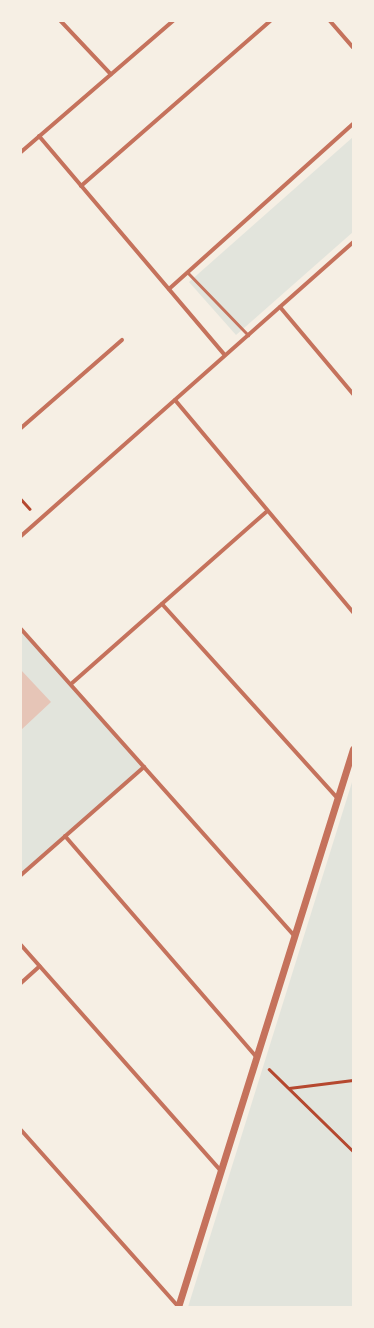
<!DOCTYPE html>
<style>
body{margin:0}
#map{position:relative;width:374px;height:1328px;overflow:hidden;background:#f6efe4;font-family:"Exo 2",sans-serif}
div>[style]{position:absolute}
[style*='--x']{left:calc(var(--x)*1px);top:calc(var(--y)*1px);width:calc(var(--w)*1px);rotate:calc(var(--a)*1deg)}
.green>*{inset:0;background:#e2e4dc}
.building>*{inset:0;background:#e6c5b7}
.path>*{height:2.5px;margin:-1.25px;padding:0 1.25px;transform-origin:1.25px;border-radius:1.25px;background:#b5482f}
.service>*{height:3px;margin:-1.5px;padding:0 1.5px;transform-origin:1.5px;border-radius:1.5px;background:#c5725c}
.pedestrian>*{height:3.5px;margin:-1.75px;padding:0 1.75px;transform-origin:1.75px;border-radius:1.75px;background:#c5725c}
.minor>*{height:4px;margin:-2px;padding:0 2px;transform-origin:2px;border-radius:2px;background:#c5725c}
.tertiary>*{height:7px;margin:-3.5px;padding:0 3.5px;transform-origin:3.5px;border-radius:3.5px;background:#c5725c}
span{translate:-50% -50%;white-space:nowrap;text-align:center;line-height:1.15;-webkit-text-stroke:3px #f6efe4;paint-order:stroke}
.frame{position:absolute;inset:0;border:22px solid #f6efe4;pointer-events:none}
</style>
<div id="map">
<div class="green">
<div style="clip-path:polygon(353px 137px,353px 232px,236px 335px,189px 282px)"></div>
<div style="clip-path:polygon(21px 629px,144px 767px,21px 875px)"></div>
<div style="clip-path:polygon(353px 779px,353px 1307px,188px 1307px)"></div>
</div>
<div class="building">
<div style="clip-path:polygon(21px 670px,51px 702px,21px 730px)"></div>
</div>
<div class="path">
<div style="--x:21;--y:499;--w:13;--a:48"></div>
<div style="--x:269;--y:1069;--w:117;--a:44.3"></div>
<div style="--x:289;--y:1088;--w:64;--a:-7.1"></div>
</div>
<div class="service">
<div style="--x:187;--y:272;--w:88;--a:45.9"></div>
</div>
<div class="pedestrian">
<div style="--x:61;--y:21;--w:73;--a:46.7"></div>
</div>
<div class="minor">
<div style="--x:330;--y:21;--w:35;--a:49"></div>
<div style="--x:39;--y:136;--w:287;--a:49.7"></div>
<div style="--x:21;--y:152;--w:201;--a:-40.8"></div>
<div style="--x:81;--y:186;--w:251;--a:-41.1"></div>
<div style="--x:169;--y:289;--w:247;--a:-41.9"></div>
<div style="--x:280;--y:307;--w:114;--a:50"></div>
<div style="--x:175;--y:400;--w:277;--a:50"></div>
<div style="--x:21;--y:428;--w:134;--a:-41.1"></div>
<div style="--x:21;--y:536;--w:443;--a:-41.5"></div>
<div style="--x:162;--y:604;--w:263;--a:47.9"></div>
<div style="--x:21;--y:629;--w:411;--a:48.3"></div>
<div style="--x:71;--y:684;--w:261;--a:-41.4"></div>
<div style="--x:65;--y:836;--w:294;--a:49.1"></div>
<div style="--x:21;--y:875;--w:164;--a:-41.3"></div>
<div style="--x:21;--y:945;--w:302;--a:48.5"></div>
<div style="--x:21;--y:983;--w:25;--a:-42"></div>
<div style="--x:21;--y:1130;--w:236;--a:48.3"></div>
</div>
<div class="tertiary">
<div style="--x:178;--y:1307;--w:585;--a:-72.59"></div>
</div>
<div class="frame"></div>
</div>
